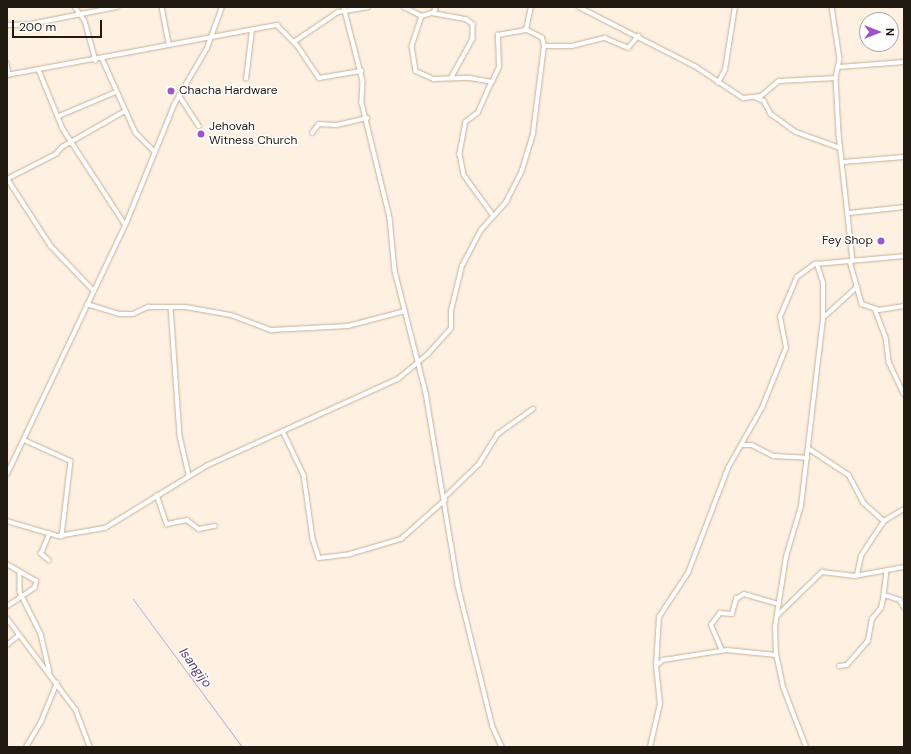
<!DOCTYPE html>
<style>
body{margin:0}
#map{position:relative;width:911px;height:754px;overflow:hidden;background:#fef1e1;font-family:"DM Sans",sans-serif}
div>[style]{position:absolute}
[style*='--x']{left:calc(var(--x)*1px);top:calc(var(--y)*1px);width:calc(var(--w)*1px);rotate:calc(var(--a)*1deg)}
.stream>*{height:1px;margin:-0.5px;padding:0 0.5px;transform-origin:0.5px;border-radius:0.5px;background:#c8b3d8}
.roads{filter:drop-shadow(0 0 1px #c6b198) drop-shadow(0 0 1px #c6b198)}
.minor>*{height:3.5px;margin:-1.75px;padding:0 1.75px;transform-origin:1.75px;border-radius:1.75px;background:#fff}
.tertiary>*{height:4px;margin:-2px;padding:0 2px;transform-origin:2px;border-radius:2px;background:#fff}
.dots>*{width:11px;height:11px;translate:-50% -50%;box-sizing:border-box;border:2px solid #fff;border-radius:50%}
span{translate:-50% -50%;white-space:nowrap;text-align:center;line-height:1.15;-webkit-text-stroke:3px #fff;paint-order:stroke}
.poi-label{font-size:12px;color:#211a10}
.left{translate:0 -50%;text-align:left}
.right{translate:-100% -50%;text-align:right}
.water-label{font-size:13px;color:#593c6d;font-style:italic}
.frame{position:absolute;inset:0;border:8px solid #211a10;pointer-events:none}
.north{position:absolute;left:859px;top:12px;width:40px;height:40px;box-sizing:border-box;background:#fff;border:1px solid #a6a39f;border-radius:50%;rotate:90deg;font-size:11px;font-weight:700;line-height:16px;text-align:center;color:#211a10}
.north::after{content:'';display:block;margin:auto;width:14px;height:18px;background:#9d55c9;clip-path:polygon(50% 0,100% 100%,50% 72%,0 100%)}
.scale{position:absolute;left:12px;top:20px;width:90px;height:18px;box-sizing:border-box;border:2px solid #211a10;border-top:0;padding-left:5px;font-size:12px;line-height:14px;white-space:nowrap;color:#211a10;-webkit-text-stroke:3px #fff;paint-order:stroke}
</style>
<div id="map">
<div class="stream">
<div style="--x:133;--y:599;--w:184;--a:53.6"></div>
</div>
<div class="roads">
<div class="minor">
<div style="--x:75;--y:7;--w:17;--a:54"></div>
<div style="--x:85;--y:21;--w:41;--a:74.6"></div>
<div style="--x:162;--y:7;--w:38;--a:79"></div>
<div style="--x:344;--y:7;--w:76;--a:75.6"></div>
<div style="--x:363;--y:81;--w:22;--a:93"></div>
<div style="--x:362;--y:103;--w:118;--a:76.3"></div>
<div style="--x:390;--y:218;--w:53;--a:84.6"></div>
<div style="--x:395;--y:271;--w:126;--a:75.7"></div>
<div style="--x:426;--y:393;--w:195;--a:80.5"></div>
<div style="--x:458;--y:585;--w:146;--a:76.2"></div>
<div style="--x:493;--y:727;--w:22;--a:66"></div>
<div style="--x:404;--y:7;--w:20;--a:27"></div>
<div style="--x:422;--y:16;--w:32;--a:108"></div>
<div style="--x:412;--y:46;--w:25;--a:81"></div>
<div style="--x:416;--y:71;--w:20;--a:24"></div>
<div style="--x:434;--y:79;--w:36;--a:-2"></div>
<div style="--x:470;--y:78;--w:22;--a:10"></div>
<div style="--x:492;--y:82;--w:17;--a:-65"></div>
<div style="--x:499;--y:67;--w:32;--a:-92"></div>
<div style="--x:498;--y:35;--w:28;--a:-10"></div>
<div style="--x:526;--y:30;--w:24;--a:-78"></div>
<div style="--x:579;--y:7;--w:130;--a:27"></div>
<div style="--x:695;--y:66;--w:58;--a:33.7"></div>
<div style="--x:743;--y:98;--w:18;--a:-6"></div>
<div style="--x:761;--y:96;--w:23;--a:-40"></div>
<div style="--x:779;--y:81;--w:57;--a:-3"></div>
<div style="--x:832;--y:7;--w:53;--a:81.3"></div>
<div style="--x:840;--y:59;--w:19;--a:102"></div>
<div style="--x:836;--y:78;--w:56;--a:86.9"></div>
<div style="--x:839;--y:134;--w:128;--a:83.7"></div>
<div style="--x:432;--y:13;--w:35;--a:10"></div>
<div style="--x:466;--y:19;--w:9;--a:36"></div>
<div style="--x:473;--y:24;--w:15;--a:90"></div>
<div style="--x:473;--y:39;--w:43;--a:118.9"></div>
<div style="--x:422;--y:16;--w:13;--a:-18"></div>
<div style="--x:434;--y:12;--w:5;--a:-68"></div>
<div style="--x:7;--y:25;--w:24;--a:-2"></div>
<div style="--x:31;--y:24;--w:88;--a:-11.2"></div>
<div style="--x:294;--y:42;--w:53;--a:-34.3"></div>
<div style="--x:338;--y:12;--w:30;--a:-9"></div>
<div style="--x:544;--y:46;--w:28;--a:0"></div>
<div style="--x:572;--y:46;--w:34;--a:-14"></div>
<div style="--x:605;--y:38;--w:25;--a:23"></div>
<div style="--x:628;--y:48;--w:16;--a:-50"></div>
<div style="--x:103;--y:60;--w:80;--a:65.7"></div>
<div style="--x:136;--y:133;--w:27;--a:45"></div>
<div style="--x:7;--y:63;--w:12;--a:81"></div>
<div style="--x:839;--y:67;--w:65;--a:-4.4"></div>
<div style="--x:39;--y:70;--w:64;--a:67.9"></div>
<div style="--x:63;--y:129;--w:113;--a:56.9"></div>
<div style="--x:7;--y:75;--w:275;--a:-10.5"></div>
<div style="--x:277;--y:25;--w:28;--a:45"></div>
<div style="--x:297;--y:45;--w:40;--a:56"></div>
<div style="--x:319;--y:78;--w:43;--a:-9.5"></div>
<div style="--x:246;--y:79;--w:49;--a:-83"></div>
<div style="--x:492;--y:82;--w:34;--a:114"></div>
<div style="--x:478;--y:113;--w:15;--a:143"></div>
<div style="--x:466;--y:122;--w:33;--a:101"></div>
<div style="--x:460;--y:154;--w:21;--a:79"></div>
<div style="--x:464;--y:175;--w:49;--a:54.1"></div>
<div style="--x:718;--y:83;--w:15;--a:-62"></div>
<div style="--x:725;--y:70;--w:64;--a:-81"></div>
<div style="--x:179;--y:95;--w:37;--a:57"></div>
<div style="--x:757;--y:98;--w:8;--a:23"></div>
<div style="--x:764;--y:101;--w:15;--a:62"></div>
<div style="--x:771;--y:114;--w:31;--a:36"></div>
<div style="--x:796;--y:132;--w:47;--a:20"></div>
<div style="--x:59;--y:116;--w:62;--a:-22.8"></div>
<div style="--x:312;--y:133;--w:11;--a:-52"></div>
<div style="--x:319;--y:124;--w:18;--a:3"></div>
<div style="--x:337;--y:125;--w:31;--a:-13"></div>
<div style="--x:843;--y:162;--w:61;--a:-4.7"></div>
<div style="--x:7;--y:178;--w:81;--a:57.1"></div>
<div style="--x:51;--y:246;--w:61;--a:46.3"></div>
<div style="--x:7;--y:179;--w:55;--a:-27"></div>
<div style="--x:56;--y:154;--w:9;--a:-49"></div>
<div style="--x:62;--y:147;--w:73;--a:-29.7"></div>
<div style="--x:850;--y:213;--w:54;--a:-6.3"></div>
<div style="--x:850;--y:261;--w:45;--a:74.4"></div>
<div style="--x:862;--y:304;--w:18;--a:19"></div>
<div style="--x:879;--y:310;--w:25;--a:-9"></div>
<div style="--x:87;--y:304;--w:34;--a:17"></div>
<div style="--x:120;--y:314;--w:13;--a:0"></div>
<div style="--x:133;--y:314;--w:17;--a:-25"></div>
<div style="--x:148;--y:307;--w:38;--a:0"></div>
<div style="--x:186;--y:307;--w:46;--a:10.1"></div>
<div style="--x:231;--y:315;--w:43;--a:20.6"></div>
<div style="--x:271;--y:330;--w:77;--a:-3"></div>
<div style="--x:348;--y:326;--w:59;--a:-14.7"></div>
<div style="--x:171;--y:307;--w:129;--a:86"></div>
<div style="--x:180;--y:436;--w:40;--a:77"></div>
<div style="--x:875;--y:309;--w:30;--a:69"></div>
<div style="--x:886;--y:337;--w:25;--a:83"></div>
<div style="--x:889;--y:362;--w:35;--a:65"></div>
<div style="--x:824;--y:317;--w:45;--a:-42.3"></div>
<div style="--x:283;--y:431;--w:49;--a:64.5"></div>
<div style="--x:304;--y:475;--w:65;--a:82"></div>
<div style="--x:313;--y:539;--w:20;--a:72"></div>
<div style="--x:319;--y:558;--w:31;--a:-7"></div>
<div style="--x:350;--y:554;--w:53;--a:-16.4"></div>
<div style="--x:401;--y:539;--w:59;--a:-41.6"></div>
<div style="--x:24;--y:440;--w:51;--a:24.1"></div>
<div style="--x:71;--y:461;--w:76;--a:96.8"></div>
<div style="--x:742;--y:445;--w:10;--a:0"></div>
<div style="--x:752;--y:445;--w:25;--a:27"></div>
<div style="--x:774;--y:456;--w:33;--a:3"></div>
<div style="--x:808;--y:448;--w:49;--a:33.4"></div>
<div style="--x:849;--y:475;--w:32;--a:62"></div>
<div style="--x:864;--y:503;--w:27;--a:42"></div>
<div style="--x:157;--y:495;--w:31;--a:71"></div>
<div style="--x:167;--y:524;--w:20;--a:-11"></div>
<div style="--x:187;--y:520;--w:15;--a:37"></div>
<div style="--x:199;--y:529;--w:16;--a:-11"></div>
<div style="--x:445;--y:497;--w:47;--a:-44.1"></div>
<div style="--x:479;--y:464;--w:36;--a:-58"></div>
<div style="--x:498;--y:434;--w:43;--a:-35.5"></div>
<div style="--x:7;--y:521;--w:53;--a:16.4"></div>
<div style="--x:58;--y:536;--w:48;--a:-9.7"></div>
<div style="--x:105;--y:528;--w:119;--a:-31.5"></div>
<div style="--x:206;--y:466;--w:211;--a:-24.4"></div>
<div style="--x:398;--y:379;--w:38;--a:-40"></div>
<div style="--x:427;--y:355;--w:36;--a:-48"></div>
<div style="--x:451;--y:328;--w:17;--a:-90"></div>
<div style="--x:451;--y:311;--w:46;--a:-76.3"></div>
<div style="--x:462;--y:266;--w:41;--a:-62.2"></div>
<div style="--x:481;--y:230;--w:38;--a:-48"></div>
<div style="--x:506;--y:202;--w:36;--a:-63"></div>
<div style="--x:522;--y:170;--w:39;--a:-73"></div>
<div style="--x:533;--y:133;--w:88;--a:-82.8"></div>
<div style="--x:544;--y:46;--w:8;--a:-104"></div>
<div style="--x:542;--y:38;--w:18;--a:-153"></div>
<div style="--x:49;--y:561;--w:11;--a:-139"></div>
<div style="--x:41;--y:554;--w:22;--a:-68"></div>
<div style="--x:7;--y:564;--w:34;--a:30"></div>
<div style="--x:37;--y:581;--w:7;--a:106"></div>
<div style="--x:35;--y:588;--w:34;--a:146"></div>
<div style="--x:887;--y:571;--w:24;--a:97"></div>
<div style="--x:884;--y:595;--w:17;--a:17"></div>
<div style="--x:900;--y:600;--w:8;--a:60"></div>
<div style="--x:20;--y:572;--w:20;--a:90"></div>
<div style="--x:20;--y:592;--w:47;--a:63.4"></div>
<div style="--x:41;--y:634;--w:39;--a:77"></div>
<div style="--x:857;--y:575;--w:19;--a:-78"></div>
<div style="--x:861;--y:556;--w:42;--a:-56.7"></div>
<div style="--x:884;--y:521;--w:23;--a:-31"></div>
<div style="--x:778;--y:615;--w:62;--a:-44.3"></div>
<div style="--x:822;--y:572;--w:33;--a:7"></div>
<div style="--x:855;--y:576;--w:50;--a:-10.4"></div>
<div style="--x:7;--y:618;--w:115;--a:53.1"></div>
<div style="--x:76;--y:710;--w:40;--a:69"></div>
<div style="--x:7;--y:645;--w:14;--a:-39"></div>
<div style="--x:722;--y:651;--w:28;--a:-113"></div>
<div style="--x:711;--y:625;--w:15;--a:-53"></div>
<div style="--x:720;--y:613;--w:12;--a:5"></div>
<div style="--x:732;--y:614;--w:16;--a:-75"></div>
<div style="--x:736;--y:599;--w:9;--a:-32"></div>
<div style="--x:744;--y:594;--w:36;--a:16"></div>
<div style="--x:656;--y:666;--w:9;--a:-41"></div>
<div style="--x:663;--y:660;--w:65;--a:-8.9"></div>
<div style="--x:727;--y:650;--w:49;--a:5.8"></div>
<div style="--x:839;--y:666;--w:8;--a:-7"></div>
<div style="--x:847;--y:665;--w:32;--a:-49"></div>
<div style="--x:868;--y:641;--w:22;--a:-80"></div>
<div style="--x:872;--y:619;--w:14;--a:-51"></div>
<div style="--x:881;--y:608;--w:13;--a:-77"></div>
<div style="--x:26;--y:747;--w:29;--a:-59"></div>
<div style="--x:41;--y:722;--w:42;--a:-67.7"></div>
<div style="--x:650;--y:747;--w:44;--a:-76.9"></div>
<div style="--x:660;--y:704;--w:38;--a:-96"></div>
<div style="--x:656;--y:666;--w:49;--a:-86.5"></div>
<div style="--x:659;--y:617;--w:53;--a:-56.6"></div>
<div style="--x:688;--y:573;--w:112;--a:-69.1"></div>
<div style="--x:728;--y:468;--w:69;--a:-60.5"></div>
<div style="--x:762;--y:408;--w:65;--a:-68.2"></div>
<div style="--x:786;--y:348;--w:32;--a:-101"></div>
<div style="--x:780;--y:317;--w:43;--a:-67"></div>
<div style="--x:797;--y:277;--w:22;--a:-36"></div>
<div style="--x:815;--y:264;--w:89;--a:-5.1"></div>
<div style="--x:806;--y:747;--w:64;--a:-111"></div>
<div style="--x:783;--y:687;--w:33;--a:-102"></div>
<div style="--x:776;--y:655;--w:28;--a:-92"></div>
<div style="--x:775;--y:627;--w:71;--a:-81.1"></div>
<div style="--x:786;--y:557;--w:53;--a:-73.6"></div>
<div style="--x:801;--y:506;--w:187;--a:-83.3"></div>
<div style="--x:823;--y:320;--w:37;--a:-90"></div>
<div style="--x:823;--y:283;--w:20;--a:-108"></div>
</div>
<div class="tertiary">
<div style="--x:7;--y:474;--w:280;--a:-64.6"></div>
<div style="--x:127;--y:221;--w:127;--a:-67.9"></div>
<div style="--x:175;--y:103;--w:64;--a:-59.8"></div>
<div style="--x:207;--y:48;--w:44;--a:-69.9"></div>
</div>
</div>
<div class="dots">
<div style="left:171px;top:91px;background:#9d55c9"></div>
<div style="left:201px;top:134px;background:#9d55c9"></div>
<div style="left:881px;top:241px;background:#9d55c9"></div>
</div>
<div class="poi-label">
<span class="left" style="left:179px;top:91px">Chacha Hardware</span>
<span class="left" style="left:209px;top:134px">Jehovah<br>Witness Church</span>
<span class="right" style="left:873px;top:241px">Fey Shop</span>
</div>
<div class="water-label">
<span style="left:195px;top:668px;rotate:54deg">Isangijo</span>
</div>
<div class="frame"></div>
<div class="north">N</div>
<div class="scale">200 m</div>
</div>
